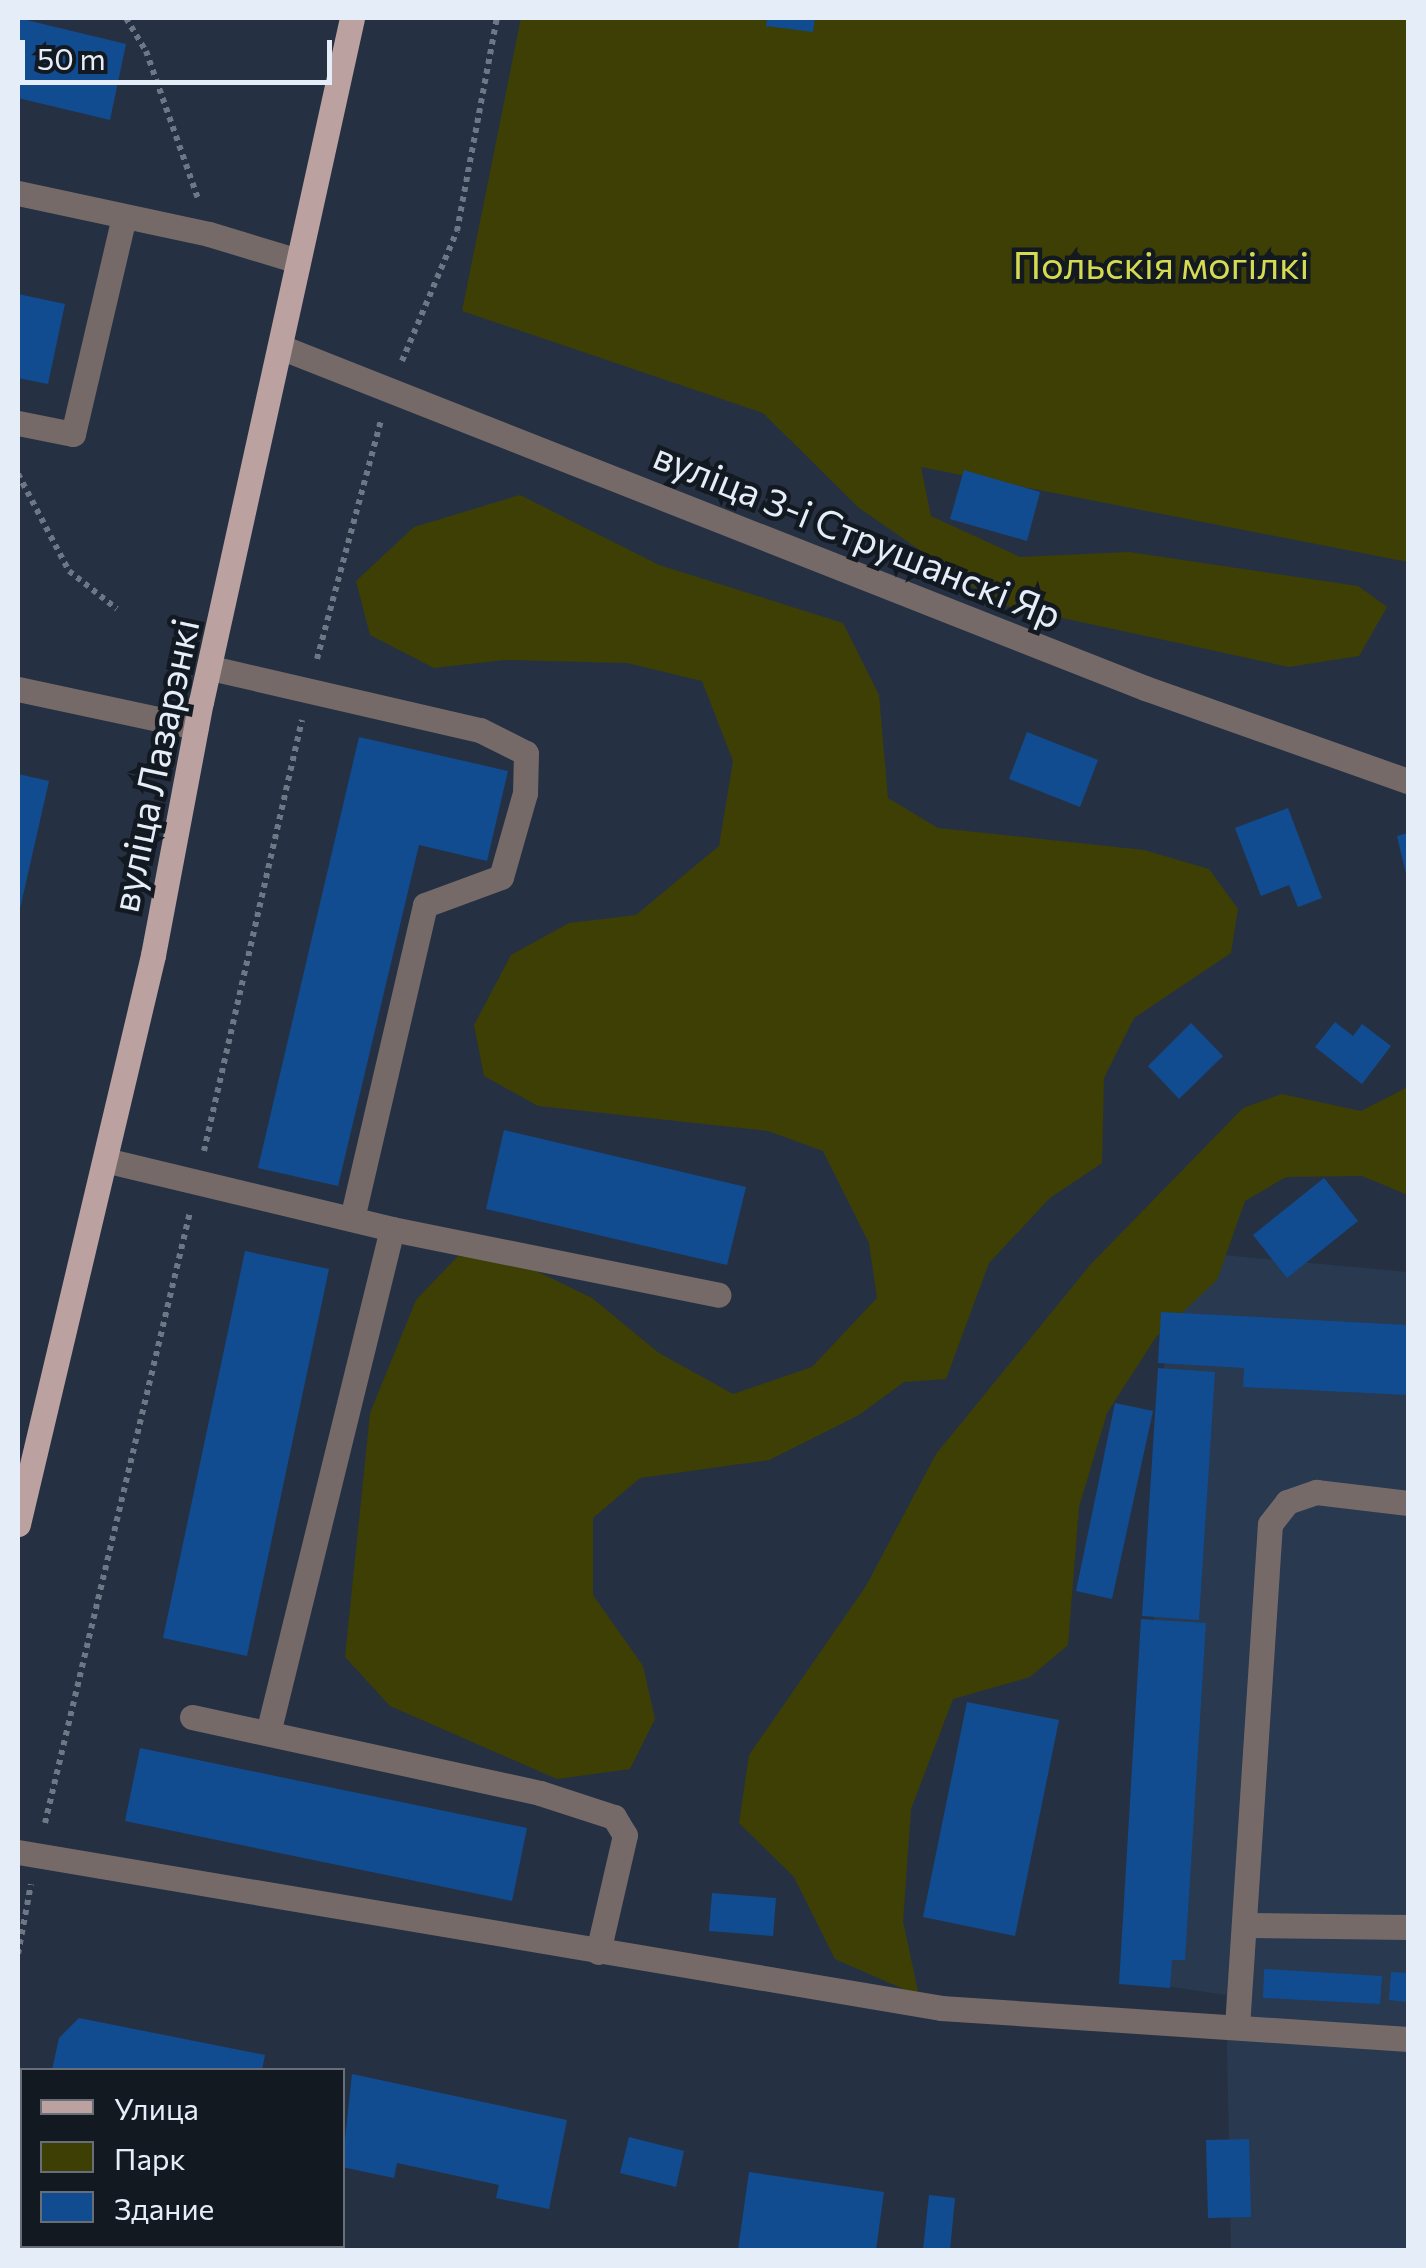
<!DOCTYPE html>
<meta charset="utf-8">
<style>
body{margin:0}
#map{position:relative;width:1426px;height:2268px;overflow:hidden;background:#253142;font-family:Commissioner,sans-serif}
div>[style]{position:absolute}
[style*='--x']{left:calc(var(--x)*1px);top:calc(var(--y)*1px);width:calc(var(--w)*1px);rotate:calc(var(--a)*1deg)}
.built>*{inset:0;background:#283950}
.green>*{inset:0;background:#3d3f04}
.building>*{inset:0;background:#114c91}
.path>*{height:6px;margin-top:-3px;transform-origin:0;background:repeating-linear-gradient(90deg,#6d7786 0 5px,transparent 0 10px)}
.minor>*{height:25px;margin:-12.5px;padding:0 12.5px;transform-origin:12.5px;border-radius:12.5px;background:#766a69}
.major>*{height:25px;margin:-12.5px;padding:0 12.5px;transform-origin:12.5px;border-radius:12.5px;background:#bba2a1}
span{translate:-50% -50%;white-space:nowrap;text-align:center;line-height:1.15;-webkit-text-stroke:9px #131921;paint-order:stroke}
.park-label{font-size:38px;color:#d5db51}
.street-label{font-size:38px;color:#e5edf9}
.frame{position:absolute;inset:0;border:20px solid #e5edf9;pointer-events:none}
.legend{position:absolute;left:20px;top:2068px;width:325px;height:180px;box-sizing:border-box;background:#131921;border:2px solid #676e77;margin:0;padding:12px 18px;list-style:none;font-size:30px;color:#e5edf9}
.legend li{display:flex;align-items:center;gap:20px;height:50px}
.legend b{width:50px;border:2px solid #676e77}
.scale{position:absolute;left:20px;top:40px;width:312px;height:45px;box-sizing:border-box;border:5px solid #e5edf9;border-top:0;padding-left:12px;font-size:30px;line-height:35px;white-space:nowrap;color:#e5edf9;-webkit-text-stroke:8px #131921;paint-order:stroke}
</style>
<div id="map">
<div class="built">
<div style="clip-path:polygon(1169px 1250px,1408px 1272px,1408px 2250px,1231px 2250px,1226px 1995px,1139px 1982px)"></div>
</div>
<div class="green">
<div style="clip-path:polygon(521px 18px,1408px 18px,1408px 562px,921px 467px,931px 516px,1020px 557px,1129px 552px,1358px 586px,1387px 607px,1359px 656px,1289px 667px,998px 604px,859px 508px,763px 413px,462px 311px)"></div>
<div style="clip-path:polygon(520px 495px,659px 565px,843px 623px,879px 695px,888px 798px,938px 828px,1144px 850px,1209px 869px,1238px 909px,1231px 953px,1134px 1018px,1104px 1078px,1102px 1163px,1050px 1198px,989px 1263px,946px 1379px,904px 1382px,859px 1415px,769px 1460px,640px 1478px,593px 1518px,593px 1595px,643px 1666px,655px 1719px,630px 1769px,557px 1779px,390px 1706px,345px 1657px,370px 1413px,416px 1300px,458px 1256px,520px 1263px,592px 1298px,659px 1353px,733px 1394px,812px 1367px,877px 1298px,869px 1243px,823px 1151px,768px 1131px,538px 1106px,484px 1076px,474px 1025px,511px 955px,569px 923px,636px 915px,719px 846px,733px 761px,702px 681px,627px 663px,504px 660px,434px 668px,370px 635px,356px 581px,414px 527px)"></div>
<div style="clip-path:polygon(1408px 1087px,1408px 1195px,1362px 1176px,1286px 1177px,1245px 1201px,1217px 1280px,1156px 1337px,1107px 1413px,1079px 1507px,1068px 1645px,1030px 1677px,953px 1699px,911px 1809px,903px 1921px,919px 1996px,835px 1959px,794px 1877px,739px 1823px,749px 1755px,866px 1586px,936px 1454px,1091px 1264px,1243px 1108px,1282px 1094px,1361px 1111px)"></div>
</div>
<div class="building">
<div style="clip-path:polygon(18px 18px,126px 44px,110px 120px,18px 98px)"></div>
<div style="clip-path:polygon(767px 18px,815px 18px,813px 32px,766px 26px)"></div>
<div style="clip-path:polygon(18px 294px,65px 304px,48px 384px,18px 378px)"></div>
<div style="clip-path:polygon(964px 470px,1040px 492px,1027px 541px,950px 519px)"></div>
<div style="clip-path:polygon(1027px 732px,1098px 760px,1080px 807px,1009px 779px)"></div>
<div style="clip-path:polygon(359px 737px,508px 771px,487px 861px,419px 845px,338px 1186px,258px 1168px)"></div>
<div style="clip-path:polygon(18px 774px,49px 781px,19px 913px,18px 913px)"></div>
<div style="clip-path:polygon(1288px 808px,1322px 898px,1298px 907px,1289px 885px,1261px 896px,1235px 828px)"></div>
<div style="clip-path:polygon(1408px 833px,1408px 878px,1407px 878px,1397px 836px)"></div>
<div style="clip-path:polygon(1335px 1022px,1353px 1036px,1362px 1024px,1391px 1046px,1362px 1084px,1315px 1047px)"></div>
<div style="clip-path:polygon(1191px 1023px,1223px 1056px,1179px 1099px,1148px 1066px)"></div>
<div style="clip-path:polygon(504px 1130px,746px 1187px,727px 1265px,486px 1209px)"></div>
<div style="clip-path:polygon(1324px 1178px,1358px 1221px,1287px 1278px,1253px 1235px)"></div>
<div style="clip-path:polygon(245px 1251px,329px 1269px,247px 1656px,163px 1638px)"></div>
<div style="clip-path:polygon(1161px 1312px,1408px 1325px,1408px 1395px,1243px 1387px,1244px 1368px,1158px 1363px)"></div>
<div style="clip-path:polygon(1158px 1368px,1215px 1372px,1199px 1620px,1142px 1616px)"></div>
<div style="clip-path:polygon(1115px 1403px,1153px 1411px,1112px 1599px,1076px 1591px)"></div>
<div style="clip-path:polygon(1141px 1619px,1206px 1623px,1185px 1960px,1172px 1960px,1170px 1988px,1119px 1984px)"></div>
<div style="clip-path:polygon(967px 1702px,1059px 1720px,1015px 1936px,923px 1917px)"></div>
<div style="clip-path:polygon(140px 1748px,527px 1828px,512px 1901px,125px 1821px)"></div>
<div style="clip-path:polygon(712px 1893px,776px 1898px,773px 1936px,709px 1931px)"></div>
<div style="clip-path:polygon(1264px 1969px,1382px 1976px,1380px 2004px,1263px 1998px)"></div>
<div style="clip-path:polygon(1391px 1972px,1408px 1973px,1408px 2002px,1389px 2000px)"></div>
<div style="clip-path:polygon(79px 2018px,265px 2055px,262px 2070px,52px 2070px,59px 2038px)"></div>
<div style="clip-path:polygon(352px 2074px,567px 2120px,549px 2209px,496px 2198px,499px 2185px,397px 2163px,394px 2178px,342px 2167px)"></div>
<div style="clip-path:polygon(629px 2137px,684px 2151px,676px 2187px,620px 2173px)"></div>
<div style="clip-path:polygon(1249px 2139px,1251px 2217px,1208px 2218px,1206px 2140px)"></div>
<div style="clip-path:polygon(749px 2172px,884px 2192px,876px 2250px,738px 2250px)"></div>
<div style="clip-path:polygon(929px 2195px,955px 2198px,950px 2250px,923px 2250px)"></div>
<div style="clip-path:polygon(207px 2246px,244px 2246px,206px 2250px)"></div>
</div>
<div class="path">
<div style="--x:126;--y:18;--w:39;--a:59"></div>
<div style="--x:146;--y:51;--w:157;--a:70.6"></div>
<div style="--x:402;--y:361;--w:141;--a:-67.1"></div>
<div style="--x:457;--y:231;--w:217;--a:-79.4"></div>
<div style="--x:18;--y:474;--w:110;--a:62.3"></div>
<div style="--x:69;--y:571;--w:61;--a:38.4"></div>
<div style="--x:317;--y:659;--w:247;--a:-75"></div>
<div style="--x:204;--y:1151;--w:442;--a:-77.2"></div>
<div style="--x:45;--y:1823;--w:628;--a:-76.65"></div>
<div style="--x:18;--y:1954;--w:71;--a:-79.5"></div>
</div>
<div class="minor">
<div style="--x:18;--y:193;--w:195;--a:12.1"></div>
<div style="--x:209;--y:234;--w:93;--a:16.9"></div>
<div style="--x:283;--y:348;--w:927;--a:21.53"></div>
<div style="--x:1145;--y:688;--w:279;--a:19.5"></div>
<div style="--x:18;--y:423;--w:56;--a:11.3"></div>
<div style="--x:73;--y:434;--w:223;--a:-76.8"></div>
<div style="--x:211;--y:668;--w:276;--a:13"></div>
<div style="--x:480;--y:730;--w:51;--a:26.6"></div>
<div style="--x:526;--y:753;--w:40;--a:91.4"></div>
<div style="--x:525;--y:793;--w:87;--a:105.9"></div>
<div style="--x:501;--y:877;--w:81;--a:159.8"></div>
<div style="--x:425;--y:905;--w:322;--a:103.1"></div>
<div style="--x:18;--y:689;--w:182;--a:12.1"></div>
<div style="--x:105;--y:1160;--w:295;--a:13.5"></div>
<div style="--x:392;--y:1229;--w:333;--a:11.4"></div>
<div style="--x:192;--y:1717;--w:356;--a:12.3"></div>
<div style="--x:540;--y:1793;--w:78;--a:18"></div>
<div style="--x:614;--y:1817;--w:21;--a:59"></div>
<div style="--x:625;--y:1835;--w:120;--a:103"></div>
<div style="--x:268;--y:1733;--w:519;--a:-76.18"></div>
<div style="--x:18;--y:1852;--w:936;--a:9.59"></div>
<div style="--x:941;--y:2008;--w:468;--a:3.8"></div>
<div style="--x:1246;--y:1925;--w:162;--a:0.7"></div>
<div style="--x:1237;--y:2027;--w:504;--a:-86.25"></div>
<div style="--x:1270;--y:1524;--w:28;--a:-52"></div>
<div style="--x:1287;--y:1502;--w:31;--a:-19"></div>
<div style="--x:1316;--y:1492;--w:93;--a:6.8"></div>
</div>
<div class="major">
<div style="--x:18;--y:1524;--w:585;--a:-76.65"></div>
<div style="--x:153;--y:955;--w:258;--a:-79.3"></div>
<div style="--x:201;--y:702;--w:700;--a:-77.55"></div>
</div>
<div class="park-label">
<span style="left:1161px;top:264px">Польскія могілкі</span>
</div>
<div class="street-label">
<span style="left:858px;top:534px;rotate:22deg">вуліца 3-і Струшанскі Яр</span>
<span style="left:154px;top:765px;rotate:-78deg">вуліца Лазарэнкі</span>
</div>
<div class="frame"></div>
<ul class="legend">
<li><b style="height:12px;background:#bba2a1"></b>Улица</li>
<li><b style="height:28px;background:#3d3f04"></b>Парк</li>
<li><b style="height:28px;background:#114c91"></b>Здание</li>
</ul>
<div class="scale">50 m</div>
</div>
